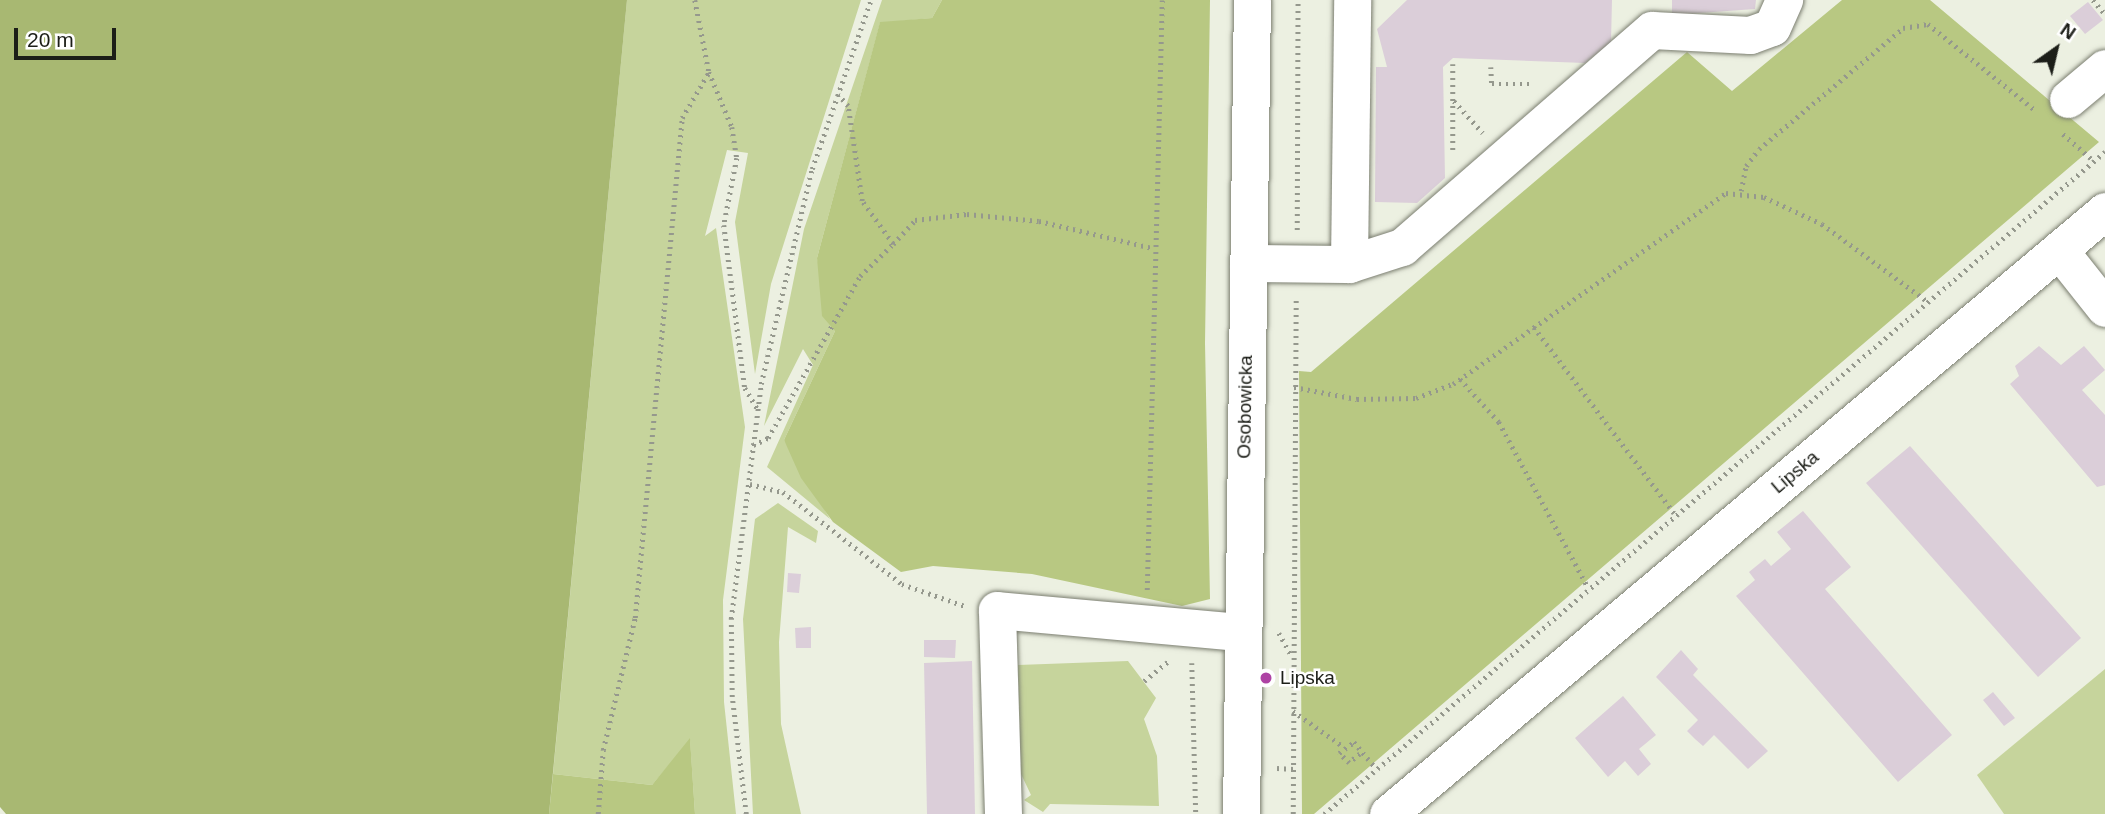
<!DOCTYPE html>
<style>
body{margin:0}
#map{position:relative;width:2105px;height:814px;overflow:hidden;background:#ecf0e1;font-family:Helvetica,sans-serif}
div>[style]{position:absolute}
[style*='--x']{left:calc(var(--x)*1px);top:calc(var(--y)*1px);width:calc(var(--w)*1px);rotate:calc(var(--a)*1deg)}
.green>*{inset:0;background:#c6d49c}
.forest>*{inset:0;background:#b8c882}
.water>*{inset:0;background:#a8b872}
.building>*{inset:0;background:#dbced9}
.path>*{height:4.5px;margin-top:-2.25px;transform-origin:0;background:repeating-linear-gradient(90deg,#95988d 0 2px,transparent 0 7px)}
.roads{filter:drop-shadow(0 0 2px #7b7e70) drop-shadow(0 0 2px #7b7e70)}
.minor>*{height:37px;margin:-18.5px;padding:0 18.5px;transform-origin:18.5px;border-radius:18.5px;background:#fff}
.dots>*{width:19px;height:19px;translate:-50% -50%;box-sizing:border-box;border:4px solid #fff;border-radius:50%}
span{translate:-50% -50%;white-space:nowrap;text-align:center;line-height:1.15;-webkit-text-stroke:5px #fff;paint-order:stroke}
.street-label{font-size:19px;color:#1c1e18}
.poi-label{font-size:19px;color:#1c1e18}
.left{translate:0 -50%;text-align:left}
.north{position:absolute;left:2021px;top:14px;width:70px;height:70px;-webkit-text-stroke:5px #fff;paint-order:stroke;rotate:34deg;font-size:19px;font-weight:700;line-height:28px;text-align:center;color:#1c1e18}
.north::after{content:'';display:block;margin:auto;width:24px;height:32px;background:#1c1e18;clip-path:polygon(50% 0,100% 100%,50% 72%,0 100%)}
.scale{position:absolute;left:14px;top:28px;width:102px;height:32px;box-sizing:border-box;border:4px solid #1c1e18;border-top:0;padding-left:9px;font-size:21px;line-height:24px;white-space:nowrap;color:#1c1e18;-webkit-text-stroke:5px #fff;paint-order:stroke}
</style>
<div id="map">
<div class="green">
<div style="clip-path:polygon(627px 0,861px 0,771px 284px,755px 374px,735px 222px,748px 153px,727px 150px,705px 236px,716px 228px,745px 427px,723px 600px,724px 702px,736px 814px,695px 814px,690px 740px,652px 785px,553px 774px)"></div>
<div style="clip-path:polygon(882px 0,942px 0,932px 18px,880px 23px,817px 258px,835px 331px,784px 440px,830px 519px,767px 467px,813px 365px,803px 349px,764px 426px,804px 229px)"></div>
<div style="clip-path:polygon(778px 503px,818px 531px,816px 543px,788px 527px,779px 642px,781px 724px,801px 814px,753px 814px,743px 619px,755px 519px)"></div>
<div style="clip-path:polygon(1128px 661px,1156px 698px,1144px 719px,1157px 756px,1159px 806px,1050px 804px,1043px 812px,1024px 800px,1031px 795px,1021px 774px,1018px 665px)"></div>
<div style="clip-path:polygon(2105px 669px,2105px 814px,2004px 814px,1977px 775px)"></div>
</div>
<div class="forest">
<div style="clip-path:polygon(942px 0,1210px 0,1205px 343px,1210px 599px,1182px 606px,1032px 574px,933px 566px,901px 572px,833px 522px,801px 478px,784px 440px,835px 331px,822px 316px,817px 258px,880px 22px,932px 18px)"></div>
<div style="clip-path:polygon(1842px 0,1930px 0,2099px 142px,1314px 814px,1302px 814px,1299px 371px,1311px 372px,1687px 52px,1732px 91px)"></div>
<div style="clip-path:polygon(690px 738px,695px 814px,549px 814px,553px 774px,652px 785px)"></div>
</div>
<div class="water">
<div style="clip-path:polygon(0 0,627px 0,549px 814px,6px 814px,0 807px)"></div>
</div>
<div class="building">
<div style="clip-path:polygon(1407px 0,1612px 0,1611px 42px,1585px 63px,1453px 58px,1443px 67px,1445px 178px,1417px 203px,1375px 202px,1376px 67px,1387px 67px,1377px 29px)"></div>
<div style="clip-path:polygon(1672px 0,1756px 0,1755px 9px,1672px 15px)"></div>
<div style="clip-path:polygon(2088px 2px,2103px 20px,2085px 34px,2070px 16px)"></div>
<div style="clip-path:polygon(2039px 346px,2061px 365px,2084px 346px,2105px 370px,2082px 390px,2105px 415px,2105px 485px,2097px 487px,2010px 384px,2019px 376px,2015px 366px)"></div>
<div style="clip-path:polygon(1910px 446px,2081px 638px,2038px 677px,1866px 483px)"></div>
<div style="clip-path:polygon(1803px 511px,1851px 567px,1825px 589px,1952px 735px,1898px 782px,1736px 596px,1755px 580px,1749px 572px,1765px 559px,1771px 566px,1791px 549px,1777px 532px)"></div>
<div style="clip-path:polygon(788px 573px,801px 574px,799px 593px,787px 592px)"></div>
<div style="clip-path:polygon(811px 627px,811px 648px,796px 648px,795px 628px)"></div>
<div style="clip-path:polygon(924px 640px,956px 640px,955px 658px,924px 657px)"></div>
<div style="clip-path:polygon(1681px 650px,1698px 669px,1693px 675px,1768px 751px,1748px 769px,1714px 735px,1703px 746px,1695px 739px,1687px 731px,1698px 720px,1656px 677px)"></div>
<div style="clip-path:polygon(972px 661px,975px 814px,927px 814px,924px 663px)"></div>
<div style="clip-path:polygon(1993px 692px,2015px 718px,2004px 726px,1983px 700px)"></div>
<div style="clip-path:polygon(1623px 696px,1656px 735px,1639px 749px,1651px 764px,1638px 776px,1625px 761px,1608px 777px,1575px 738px)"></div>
</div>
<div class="path">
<div style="--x:695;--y:0;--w:73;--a:79"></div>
<div style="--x:709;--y:72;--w:60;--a:67.3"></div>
<div style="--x:732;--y:127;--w:31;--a:81"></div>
<div style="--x:737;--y:158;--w:68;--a:101"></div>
<div style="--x:724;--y:225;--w:164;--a:82.7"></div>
<div style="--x:745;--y:388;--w:26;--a:59"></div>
<div style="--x:2093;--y:0;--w:18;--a:49"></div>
<div style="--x:1453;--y:64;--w:90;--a:90"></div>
<div style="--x:1491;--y:67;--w:17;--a:87"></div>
<div style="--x:1492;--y:84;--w:42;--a:0"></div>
<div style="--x:1454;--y:101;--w:43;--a:47.8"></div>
<div style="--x:2063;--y:134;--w:41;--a:41.1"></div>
<div style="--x:1741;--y:191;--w:25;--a:-79"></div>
<div style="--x:1746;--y:166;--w:21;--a:-53"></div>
<div style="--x:1759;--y:149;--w:188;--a:-40"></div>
<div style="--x:1903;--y:28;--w:25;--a:-9"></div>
<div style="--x:1928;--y:24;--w:137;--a:38.8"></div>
<div style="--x:1297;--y:230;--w:230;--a:-89.8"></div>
<div style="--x:893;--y:244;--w:33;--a:-47"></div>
<div style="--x:915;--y:220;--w:52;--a:-6.6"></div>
<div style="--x:967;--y:214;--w:72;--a:5.6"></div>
<div style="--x:1039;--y:221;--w:116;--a:13.4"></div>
<div style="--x:1534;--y:327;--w:233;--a:53"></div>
<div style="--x:1460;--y:379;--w:58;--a:47.8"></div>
<div style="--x:1499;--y:422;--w:187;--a:61.7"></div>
<div style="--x:1294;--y:387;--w:64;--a:10.8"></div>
<div style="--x:1357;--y:399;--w:59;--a:-1"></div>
<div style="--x:1416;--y:398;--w:40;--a:-21"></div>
<div style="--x:1453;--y:384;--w:333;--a:-35"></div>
<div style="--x:1726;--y:193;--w:38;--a:6"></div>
<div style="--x:1764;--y:197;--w:64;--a:25"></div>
<div style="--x:1822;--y:224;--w:132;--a:36.3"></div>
<div style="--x:753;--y:445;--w:17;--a:-25"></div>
<div style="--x:768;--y:438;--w:186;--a:-60.4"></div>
<div style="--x:860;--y:276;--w:46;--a:-44.1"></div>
<div style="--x:893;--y:244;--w:53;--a:-125.8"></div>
<div style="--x:862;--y:201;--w:96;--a:-98.4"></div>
<div style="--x:848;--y:106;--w:15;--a:-132"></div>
<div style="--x:750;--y:484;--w:34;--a:14"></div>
<div style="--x:783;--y:492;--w:150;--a:37.7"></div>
<div style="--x:902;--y:584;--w:67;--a:19.2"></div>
<div style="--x:1147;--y:590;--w:590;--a:-88.54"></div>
<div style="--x:1279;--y:633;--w:26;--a:61"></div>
<div style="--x:1192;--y:663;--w:151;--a:88.5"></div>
<div style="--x:1144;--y:681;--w:33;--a:-39"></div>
<div style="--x:1293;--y:711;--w:59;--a:35.3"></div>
<div style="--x:1360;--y:754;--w:14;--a:141"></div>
<div style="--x:1349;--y:763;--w:14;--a:-135"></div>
<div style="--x:1339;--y:753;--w:19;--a:-36"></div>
<div style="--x:1354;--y:742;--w:35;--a:50"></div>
<div style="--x:1277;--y:768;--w:17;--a:3"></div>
<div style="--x:598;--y:814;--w:64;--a:-85.5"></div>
<div style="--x:603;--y:750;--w:136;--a:-76.4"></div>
<div style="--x:635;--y:618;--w:502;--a:-84.63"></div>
<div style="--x:682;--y:118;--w:53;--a:-59.6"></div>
<div style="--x:746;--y:814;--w:118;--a:-96.8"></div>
<div style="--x:732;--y:697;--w:78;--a:-90.7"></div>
<div style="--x:731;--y:619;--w:237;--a:-82.7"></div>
<div style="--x:761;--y:384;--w:221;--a:-76.7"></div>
<div style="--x:812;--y:169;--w:179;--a:-70.8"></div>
<div style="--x:1293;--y:814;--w:516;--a:-89.67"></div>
<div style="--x:1324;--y:814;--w:1024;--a:-40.29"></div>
</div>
<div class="roads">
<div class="minor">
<div style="--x:2068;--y:99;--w:48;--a:-40"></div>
<div style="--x:2059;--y:250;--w:74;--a:51.6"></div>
<div style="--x:1248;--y:263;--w:101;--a:0.6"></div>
<div style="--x:1349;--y:264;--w:264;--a:-89.3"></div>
<div style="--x:1349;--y:264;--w:56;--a:-17.8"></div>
<div style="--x:1402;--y:247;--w:331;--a:-41"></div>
<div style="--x:1652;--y:30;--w:98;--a:2.9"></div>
<div style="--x:1750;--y:35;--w:23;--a:-20"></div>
<div style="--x:1772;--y:27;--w:30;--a:-66"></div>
<div style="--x:1003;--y:814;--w:204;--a:-91.7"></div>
<div style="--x:997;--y:610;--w:244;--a:5.2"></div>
<div style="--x:1241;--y:814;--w:814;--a:-89.23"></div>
<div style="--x:1388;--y:814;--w:937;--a:-40.06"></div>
</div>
</div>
<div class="dots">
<div style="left:1266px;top:678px;background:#ae43a4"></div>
</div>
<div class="street-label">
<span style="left:1245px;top:407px;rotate:-89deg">Osobowicka</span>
<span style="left:1795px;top:472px;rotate:-40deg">Lipska</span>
</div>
<div class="poi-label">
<span class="left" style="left:1280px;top:678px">Lipska</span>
</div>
<div class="north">N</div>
<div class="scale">20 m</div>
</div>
